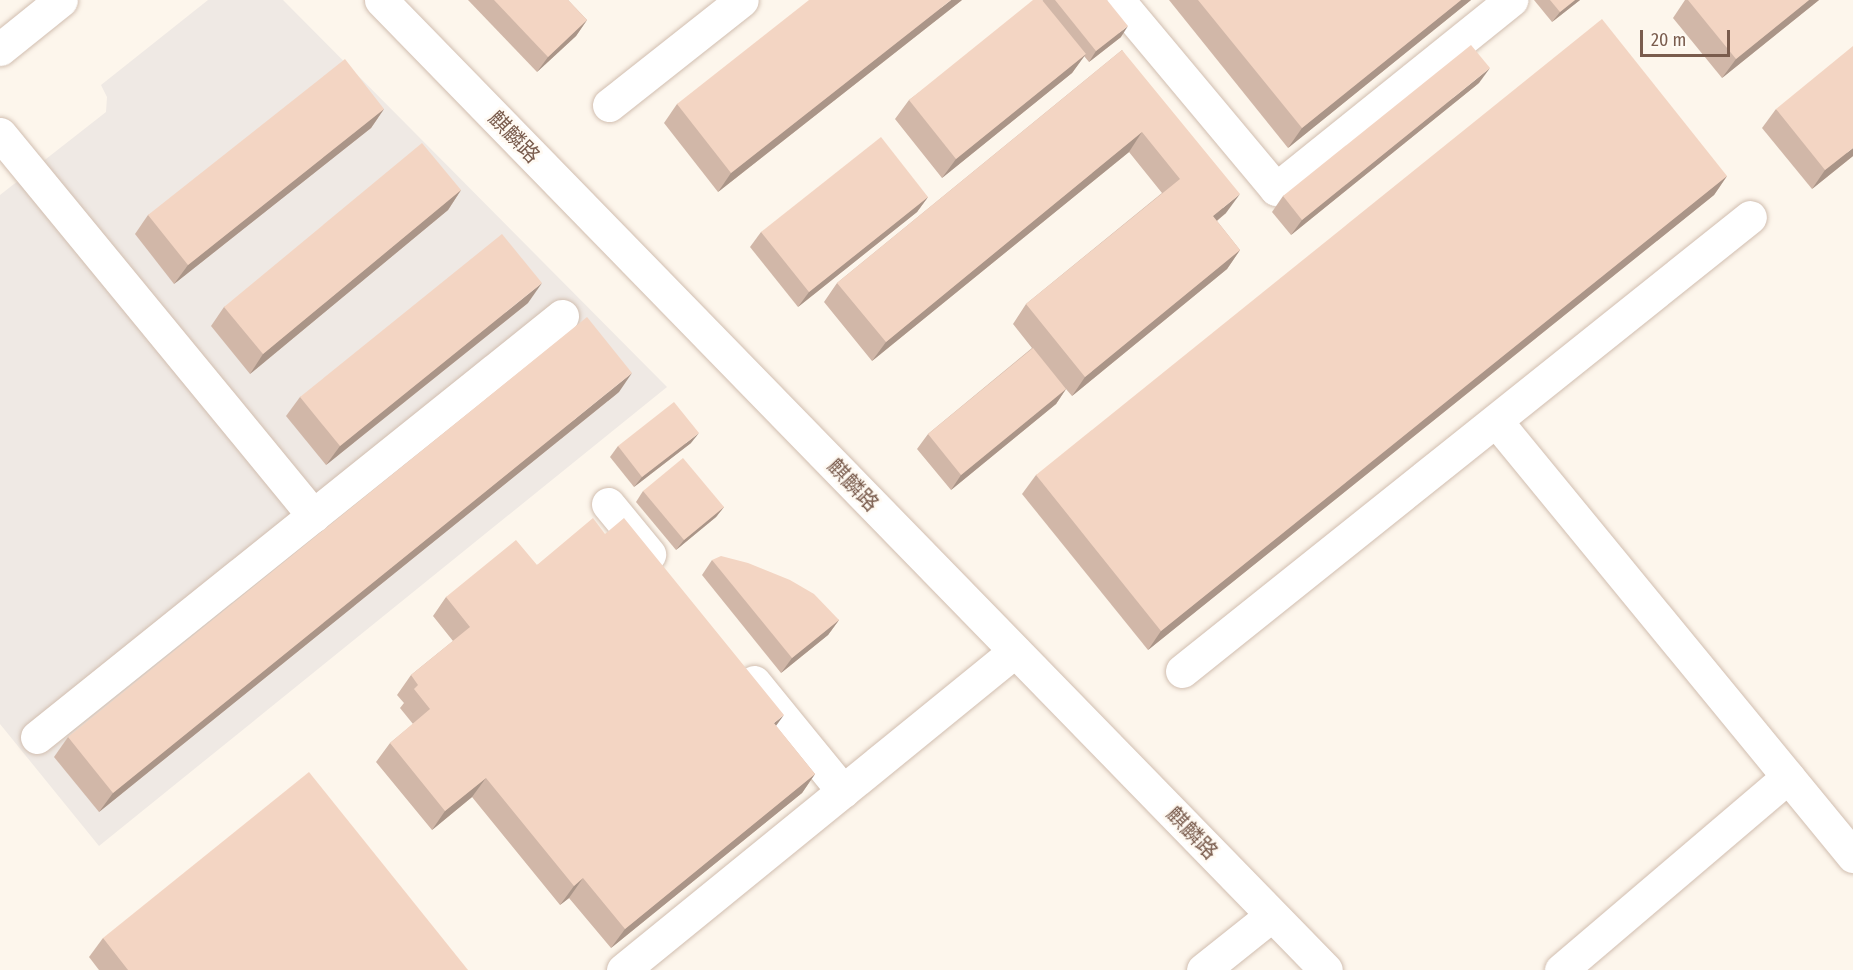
<!DOCTYPE html>
<meta charset="utf-8">
<style>
body{margin:0}
#map{position:relative;width:1853px;height:970px;overflow:hidden;background:#fdf6ec;font-family:"Fira Sans Condensed","Noto Sans SC",sans-serif}
div>[style]{position:absolute}
[style*='--x']{left:calc(var(--x)*1px);top:calc(var(--y)*1px);width:calc(var(--w)*1px);rotate:calc(var(--a)*1deg)}
.industrial>*{inset:0;background:#efe9e4}
.roads{filter:drop-shadow(0 0 2px #d1beb0) drop-shadow(0 0 2px #d1beb0)}
.minor>*{height:33px;margin:-16.5px;padding:0 16.5px;transform-origin:16.5px;border-radius:16.5px;background:#fff}
.wall>*{inset:0;background:#d1b7a8}
.shaded-wall>*{inset:0;background:#aa9588}
.building>*{inset:0;background:#f3d5c3}
span{translate:-50% -50%;white-space:nowrap;text-align:center;line-height:1.15;-webkit-text-stroke:5px #fffaf3;paint-order:stroke}
.street-label{font-size:21px;color:#7a5c4d}
.scale{position:absolute;left:1640px;top:30px;width:90px;height:27px;box-sizing:border-box;border:3px solid #7a5c4d;border-top:0;padding-left:8px;font-size:18px;line-height:21px;white-space:nowrap;color:#7a5c4d;-webkit-text-stroke:4px #fffaf3;paint-order:stroke}
</style>
<div id="map">
<div class="industrial">
<div style="clip-path:polygon(208px 0,283px 0,667px 387px,99px 846px,0 724px,0 195px,106px 112px,107px 97px,101px 85px)"></div>
</div>
<div class="roads">
<div class="minor">
<div style="--x:381;--y:0;--w:1354;--a:45.75"></div>
<div style="--x:1118;--y:0;--w:246;--a:50.1"></div>
<div style="--x:1276;--y:189;--w:302;--a:-38.8"></div>
<div style="--x:0;--y:49;--w:78;--a:-38.8"></div>
<div style="--x:609;--y:105;--w:169;--a:-38.3"></div>
<div style="--x:0;--y:134;--w:494;--a:50.6"></div>
<div style="--x:1496;--y:421;--w:563;--a:50.62"></div>
<div style="--x:608;--y:504;--w:65;--a:50.6"></div>
<div style="--x:1182;--y:671;--w:727;--a:-38.64"></div>
<div style="--x:754;--y:682;--w:141;--a:50.8"></div>
<div style="--x:37;--y:737;--w:673;--a:-38.73"></div>
<div style="--x:623;--y:970;--w:505;--a:-39.14"></div>
<div style="--x:1203;--y:970;--w:88;--a:-38.6"></div>
<div style="--x:1561;--y:970;--w:298;--a:-40.4"></div>
</div>
</div>
<div class="wall">
<div style="clip-path:polygon(468px 0,568px 0,587px 20px,576px 36px,537px 72px)"></div>
<div style="clip-path:polygon(962px 0,718px 192px,664px 123px,677px 104px)"></div>
<div style="clip-path:polygon(1043px 0,1107px 0,1121px 37px,1089px 62px,1084px 56px,1072px 73px,942px 178px,895px 119px,909px 100px)"></div>
<div style="clip-path:polygon(1169px 0,1471px 0,1288px 148px)"></div>
<div style="clip-path:polygon(1534px 0,1580px 0,1552px 22px)"></div>
<div style="clip-path:polygon(1685px 0,1819px 0,1722px 78px,1673px 18px)"></div>
<div style="clip-path:polygon(1122px 50px,1226px 213px,1217px 221px,1240px 250px,1227px 269px,1072px 396px,1066px 389px,1056px 404px,951px 490px,917px 449px,928px 434px,1032px 348px,1013px 324px,1026px 304px,1162px 193px,1129px 152px,872px 361px,824px 302px,837px 283px)"></div>
<div style="clip-path:polygon(1479px 83px,1291px 235px,1272px 212px,1283px 196px)"></div>
<div style="clip-path:polygon(384px 109px,371px 128px,174px 284px,135px 234px,148px 215px)"></div>
<div style="clip-path:polygon(1776px 109px,1853px 156px,1812px 189px,1762px 128px)"></div>
<div style="clip-path:polygon(1727px 176px,1714px 195px,1148px 650px,1022px 494px,1036px 475px)"></div>
<div style="clip-path:polygon(461px 190px,448px 210px,250px 374px,211px 326px,224px 307px)"></div>
<div style="clip-path:polygon(928px 197px,917px 212px,798px 307px,750px 247px,761px 232px)"></div>
<div style="clip-path:polygon(528px 303px,326px 465px,286px 416px,300px 397px)"></div>
<div style="clip-path:polygon(619px 392px,99px 812px,54px 757px,68px 737px)"></div>
<div style="clip-path:polygon(691px 443px,634px 487px,610px 457px,618px 446px)"></div>
<div style="clip-path:polygon(643px 491px,724px 507px,716px 517px,676px 550px,636px 502px)"></div>
<div style="clip-path:polygon(605px 534px,776px 726px,815px 774px,802px 793px,611px 948px,569px 898px,560px 905px,472px 797px,432px 830px,376px 762px,390px 743px,413px 724px,400px 708px,404px 703px,397px 695px,411px 675px,453px 641px,433px 616px,446px 597px,537px 565px)"></div>
<div style="clip-path:polygon(712px 560px,839px 620px,828px 635px,781px 673px,702px 575px)"></div>
<div style="clip-path:polygon(103px 938px,468px 970px,99px 970px,89px 957px)"></div>
</div>
<div class="shaded-wall">
<div style="clip-path:polygon(951px 0,962px 0,718px 192px,731px 173px)"></div>
<div style="clip-path:polygon(1461px 0,1471px 0,1288px 148px,1302px 128px)"></div>
<div style="clip-path:polygon(1575px 0,1580px 0,1552px 22px,1560px 12px)"></div>
<div style="clip-path:polygon(1809px 0,1819px 0,1722px 78px,1736px 59px)"></div>
<div style="clip-path:polygon(587px 20px,576px 36px,537px 72px,548px 57px)"></div>
<div style="clip-path:polygon(1128px 26px,1121px 37px,1089px 62px,1096px 51px)"></div>
<div style="clip-path:polygon(1086px 54px,1072px 73px,942px 178px,956px 159px)"></div>
<div style="clip-path:polygon(1490px 68px,1479px 83px,1291px 235px,1302px 220px)"></div>
<div style="clip-path:polygon(384px 109px,371px 128px,174px 284px,188px 265px)"></div>
<div style="clip-path:polygon(1142px 132px,1129px 152px,872px 361px,886px 342px)"></div>
<div style="clip-path:polygon(1853px 148px,1853px 156px,1812px 189px,1825px 170px)"></div>
<div style="clip-path:polygon(1727px 176px,1714px 195px,1148px 650px,1161px 631px)"></div>
<div style="clip-path:polygon(461px 190px,448px 210px,250px 374px,263px 354px)"></div>
<div style="clip-path:polygon(1240px 194px,1226px 213px,1199px 235px,1213px 216px)"></div>
<div style="clip-path:polygon(928px 197px,917px 212px,798px 307px,809px 292px)"></div>
<div style="clip-path:polygon(1240px 250px,1227px 269px,1072px 396px,1085px 377px)"></div>
<div style="clip-path:polygon(542px 283px,528px 303px,326px 465px,340px 446px)"></div>
<div style="clip-path:polygon(632px 373px,619px 392px,99px 812px,113px 793px)"></div>
<div style="clip-path:polygon(1066px 389px,1056px 404px,951px 490px,961px 475px)"></div>
<div style="clip-path:polygon(699px 433px,691px 443px,634px 487px,642px 477px)"></div>
<div style="clip-path:polygon(724px 507px,716px 517px,676px 550px,684px 540px)"></div>
<div style="clip-path:polygon(839px 620px,828px 635px,781px 673px,792px 658px)"></div>
<div style="clip-path:polygon(784px 715px,770px 734px,774px 723px)"></div>
<div style="clip-path:polygon(815px 774px,802px 793px,611px 948px,625px 929px)"></div>
<div style="clip-path:polygon(486px 778px,472px 797px,432px 830px,445px 811px)"></div>
<div style="clip-path:polygon(583px 878px,569px 898px,560px 905px,574px 886px)"></div>
</div>
<div class="building">
<div style="clip-path:polygon(494px 0,568px 0,587px 20px,548px 57px)"></div>
<div style="clip-path:polygon(809px 0,951px 0,731px 173px,677px 104px)"></div>
<div style="clip-path:polygon(1033px 0,1042px 0,1086px 54px,956px 159px,909px 100px)"></div>
<div style="clip-path:polygon(1055px 0,1107px 0,1128px 26px,1096px 51px)"></div>
<div style="clip-path:polygon(1198px 0,1461px 0,1302px 128px)"></div>
<div style="clip-path:polygon(1550px 0,1575px 0,1560px 12px)"></div>
<div style="clip-path:polygon(1688px 0,1809px 0,1736px 59px)"></div>
<div style="clip-path:polygon(1602px 19px,1727px 176px,1161px 631px,1036px 475px)"></div>
<div style="clip-path:polygon(1471px 45px,1490px 68px,1302px 220px,1283px 196px)"></div>
<div style="clip-path:polygon(1853px 46px,1853px 148px,1825px 170px,1776px 109px)"></div>
<div style="clip-path:polygon(1122px 50px,1240px 194px,1213px 216px,1240px 250px,1085px 377px,1026px 304px,1180px 179px,1142px 132px,886px 342px,837px 283px)"></div>
<div style="clip-path:polygon(345px 59px,384px 109px,188px 265px,148px 215px)"></div>
<div style="clip-path:polygon(881px 137px,928px 197px,809px 292px,761px 232px)"></div>
<div style="clip-path:polygon(422px 143px,461px 190px,263px 354px,224px 307px)"></div>
<div style="clip-path:polygon(502px 234px,542px 283px,340px 446px,300px 397px)"></div>
<div style="clip-path:polygon(587px 317px,632px 373px,113px 793px,68px 737px)"></div>
<div style="clip-path:polygon(1033px 348px,1066px 389px,961px 475px,928px 434px)"></div>
<div style="clip-path:polygon(674px 402px,699px 433px,642px 477px,618px 446px)"></div>
<div style="clip-path:polygon(683px 458px,724px 507px,684px 540px,643px 491px)"></div>
<div style="clip-path:polygon(593px 518px,605px 534px,624px 518px,784px 715px,774px 723px,815px 774px,625px 929px,583px 878px,574px 886px,486px 778px,445px 811px,390px 743px,430px 709px,414px 689px,418px 685px,411px 675px,470px 627px,446px 597px,516px 540px,537px 565px)"></div>
<div style="clip-path:polygon(721px 556px,748px 563px,790px 580px,814px 594px,839px 620px,792px 658px,712px 560px)"></div>
<div style="clip-path:polygon(309px 772px,468px 970px,128px 970px,103px 938px)"></div>
</div>
<div class="street-label">
<span style="left:514px;top:137px;rotate:46deg">麒麟路</span>
<span style="left:853px;top:485px;rotate:46deg">麒麟路</span>
<span style="left:1192px;top:833px;rotate:46deg">麒麟路</span>
</div>
<div class="scale">20 m</div>
</div>
